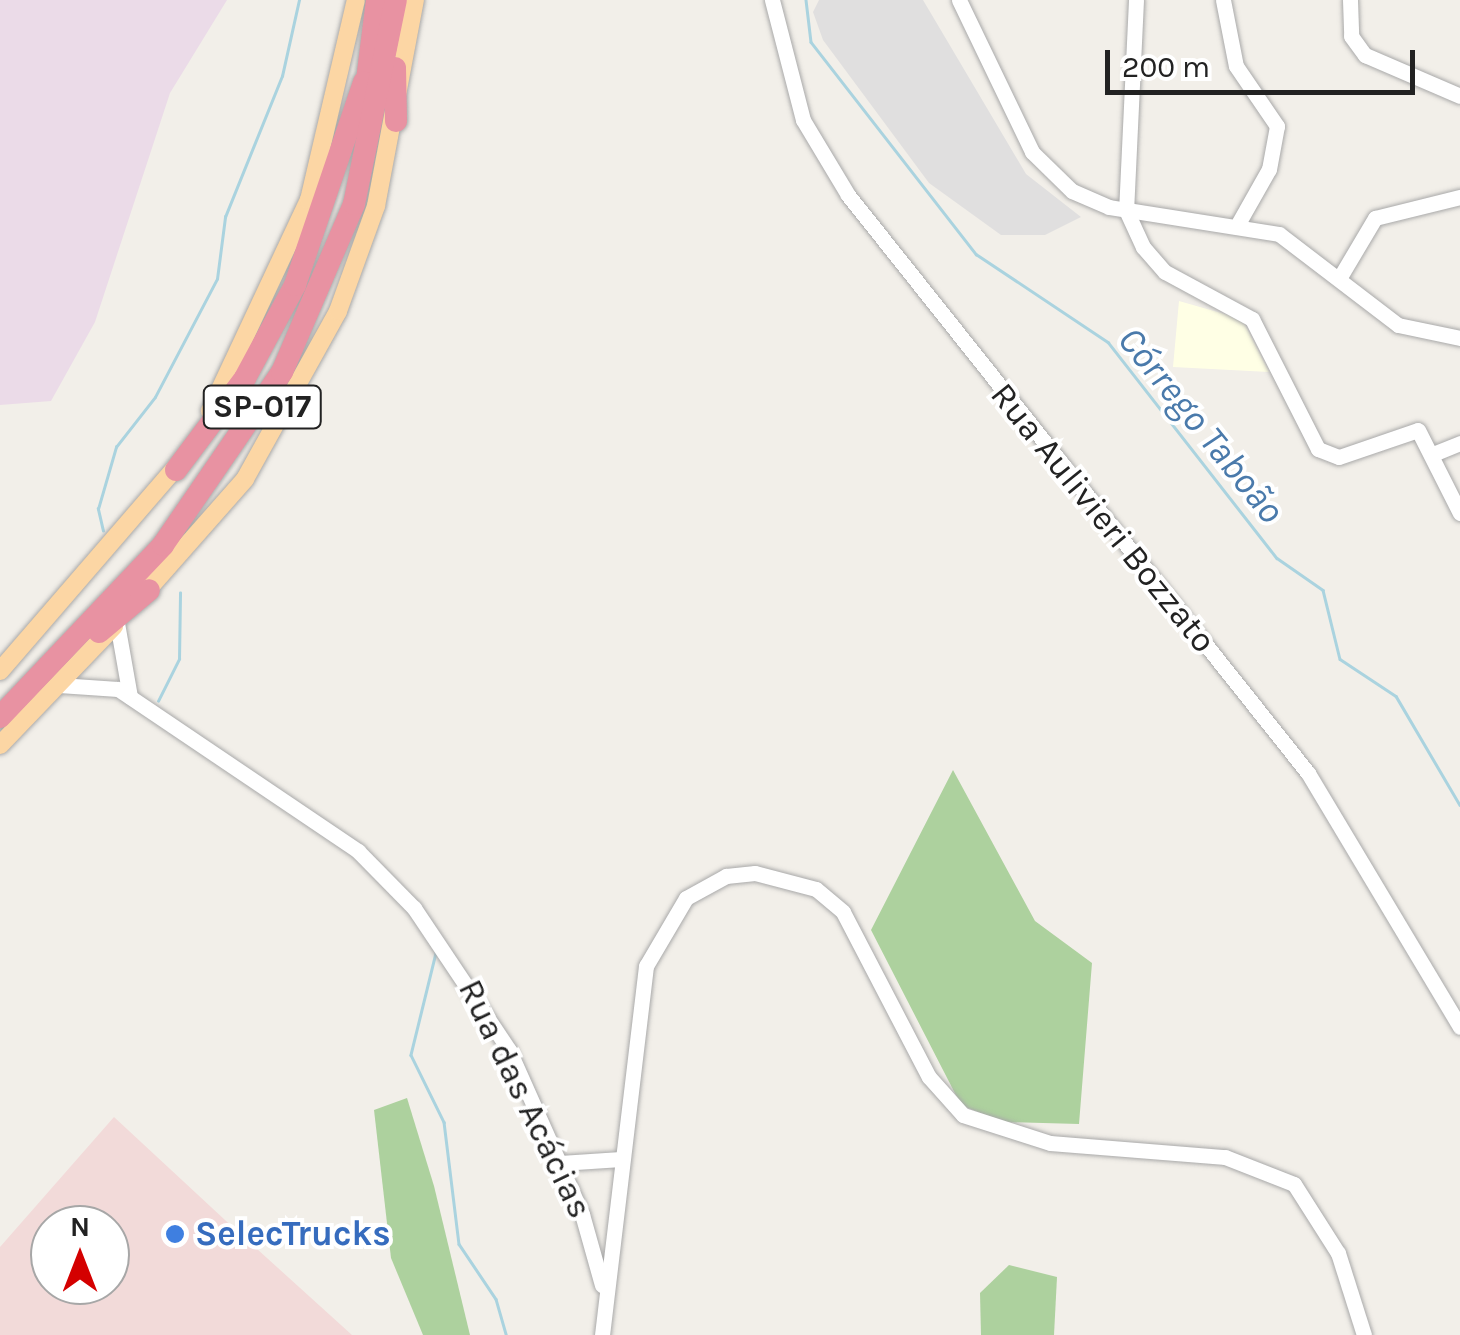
<!DOCTYPE html>
<meta charset="utf-8">
<style>
body{margin:0}
#map{position:relative;width:1460px;height:1335px;overflow:hidden;background:#f2efe9;font-family:Karla,sans-serif}
div>[style]{position:absolute}
[style*='--x']{left:calc(var(--x)*1px);top:calc(var(--y)*1px);width:calc(var(--w)*1px);rotate:calc(var(--a)*1deg)}
.residential>*{inset:0;background:#e0dfdf}
.commercial>*{inset:0;background:#f2dad9}
.industrial>*{inset:0;background:#ebdbe8}
.education>*{inset:0;background:#ffffe5}
.forest>*{inset:0;background:#add19e}
.stream>*{height:2.5px;margin:-1.25px;padding:0 1.25px;transform-origin:1.25px;border-radius:1.25px;background:#aad3df}
.roads{filter:drop-shadow(0 0 2px #a9a9a9) drop-shadow(0 0 2px #a9a9a9)}
.minor>*{height:15px;margin:-7.5px;padding:0 7.5px;transform-origin:7.5px;border-radius:7.5px;background:#fff}
.major>*{height:18px;margin:-9px;padding:0 9px;transform-origin:9px;border-radius:9px;background:#fcd6a4}
.highway>*{height:22px;margin:-11px;padding:0 11px;transform-origin:11px;border-radius:11px;background:#e892a2}
.dots>*{width:28px;height:28px;translate:-50% -50%;box-sizing:border-box;border:5px solid #fff;border-radius:50%}
span{translate:-50% -50%;white-space:nowrap;text-align:center;line-height:1.15;-webkit-text-stroke:8px #fff;paint-order:stroke}
.shield-label span{padding:2px 8px;background:#fff;border:2px solid;border-radius:8px;-webkit-text-stroke-width:0}
.shield-label{font-size:32px;color:#222;font-weight:700}
.street-label{font-size:35px;color:#222}
.shop-label{font-size:35px;color:#366cbe;font-weight:700}
.left{translate:0 -50%;text-align:left}
.water-label{font-size:38px;color:#4a7aab;font-style:italic}
.north{position:absolute;left:30px;top:1205px;width:100px;height:100px;box-sizing:border-box;background:#fff;border:2px solid #a7a7a7;border-radius:50%;rotate:0deg;font-size:28px;font-weight:700;line-height:40px;text-align:center;color:#222}
.north::after{content:'';display:block;margin:auto;width:35px;height:45px;background:#d40000;clip-path:polygon(50% 0,100% 100%,50% 72%,0 100%)}
.scale{position:absolute;left:1105px;top:50px;width:310px;height:45px;box-sizing:border-box;border:5px solid #222;border-top:0;padding-left:12px;font-size:30px;line-height:35px;white-space:nowrap;color:#222;-webkit-text-stroke:8px #fff;paint-order:stroke}
</style>
<div id="map">
<div class="residential">
<div style="clip-path:polygon(819px 0,923px 0,1026px 174px,1081px 217px,1045px 235px,1001px 235px,929px 183px,823px 40px,813px 12px)"></div>
</div>
<div class="commercial">
<div style="clip-path:polygon(evenodd,114px 1117px,225px 1220px,352px 1335px,0 1335px,0 1247px,114px 1117px,50px 1225px,110px 1225px,110px 1285px,50px 1285px,50px 1225px)"></div>
</div>
<div class="industrial">
<div style="clip-path:polygon(0 0,227px 0,170px 93px,95px 322px,51px 401px,0 405px)"></div>
</div>
<div class="education">
<div style="clip-path:polygon(1179px 301px,1242px 319px,1269px 372px,1173px 367px)"></div>
</div>
<div class="forest">
<div style="clip-path:polygon(953px 770px,1035px 921px,1092px 963px,1079px 1124px,1002px 1122px,961px 1105px,871px 930px)"></div>
<div style="clip-path:polygon(407px 1098px,434px 1186px,470px 1335px,423px 1335px,391px 1258px,374px 1110px)"></div>
<div style="clip-path:polygon(1009px 1265px,1057px 1277px,1054px 1335px,981px 1335px,980px 1293px)"></div>
</div>
<div class="stream">
<div style="--x:806;--y:0;--w:42;--a:83.2"></div>
<div style="--x:811;--y:42;--w:269;--a:52.1"></div>
<div style="--x:976;--y:254;--w:159;--a:33.7"></div>
<div style="--x:1108;--y:342;--w:274;--a:52"></div>
<div style="--x:1277;--y:558;--w:56;--a:34.8"></div>
<div style="--x:1323;--y:590;--w:71;--a:76.2"></div>
<div style="--x:1340;--y:659;--w:67;--a:33.5"></div>
<div style="--x:1396;--y:696;--w:126;--a:59.6"></div>
<div style="--x:103;--y:531;--w:23;--a:-103"></div>
<div style="--x:98;--y:509;--w:65;--a:-73.8"></div>
<div style="--x:116;--y:447;--w:63;--a:-52"></div>
<div style="--x:155;--y:397;--w:133;--a:-62.3"></div>
<div style="--x:217;--y:279;--w:63;--a:-82.6"></div>
<div style="--x:225;--y:217;--w:152;--a:-68"></div>
<div style="--x:282;--y:76;--w:78;--a:-77.4"></div>
<div style="--x:158;--y:701;--w:47;--a:-63.4"></div>
<div style="--x:179;--y:659;--w:66;--a:-89.1"></div>
<div style="--x:436;--y:953;--w:105;--a:103.8"></div>
<div style="--x:411;--y:1055;--w:75;--a:63.8"></div>
<div style="--x:444;--y:1122;--w:123;--a:83"></div>
<div style="--x:459;--y:1244;--w:66;--a:56.1"></div>
<div style="--x:496;--y:1299;--w:37;--a:74"></div>
</div>
<div class="roads">
<div class="minor">
<div style="--x:772;--y:0;--w:124;--a:75.5"></div>
<div style="--x:803;--y:120;--w:87;--a:59"></div>
<div style="--x:848;--y:195;--w:739;--a:51.49"></div>
<div style="--x:1308;--y:773;--w:296;--a:59.1"></div>
<div style="--x:959;--y:0;--w:169;--a:64.3"></div>
<div style="--x:1032;--y:152;--w:56;--a:44.3"></div>
<div style="--x:1072;--y:191;--w:40;--a:23.4"></div>
<div style="--x:1109;--y:207;--w:172;--a:9"></div>
<div style="--x:1279;--y:234;--w:150;--a:37.4"></div>
<div style="--x:1398;--y:325;--w:63;--a:11.8"></div>
<div style="--x:1136;--y:0;--w:210;--a:92.7"></div>
<div style="--x:1126;--y:210;--w:41;--a:65.3"></div>
<div style="--x:1143;--y:247;--w:33;--a:49"></div>
<div style="--x:1165;--y:272;--w:99;--a:28.4"></div>
<div style="--x:1252;--y:319;--w:146;--a:63.1"></div>
<div style="--x:1318;--y:449;--w:22;--a:21"></div>
<div style="--x:1339;--y:457;--w:83;--a:-18.9"></div>
<div style="--x:1418;--y:430;--w:93;--a:63.2"></div>
<div style="--x:1223;--y:0;--w:67;--a:78.9"></div>
<div style="--x:1236;--y:66;--w:73;--a:55.7"></div>
<div style="--x:1277;--y:126;--w:44;--a:100.5"></div>
<div style="--x:1269;--y:169;--w:61;--a:119.5"></div>
<div style="--x:1350;--y:0;--w:36;--a:88"></div>
<div style="--x:1351;--y:36;--w:24;--a:54"></div>
<div style="--x:1365;--y:55;--w:103;--a:23.3"></div>
<div style="--x:1340;--y:277;--w:69;--a:-59.3"></div>
<div style="--x:1375;--y:218;--w:88;--a:-13.9"></div>
<div style="--x:1433;--y:454;--w:29;--a:-22"></div>
<div style="--x:117;--y:623;--w:75;--a:80"></div>
<div style="--x:59;--y:685;--w:59;--a:3.9"></div>
<div style="--x:118;--y:689;--w:290;--a:34"></div>
<div style="--x:358;--y:851;--w:80;--a:45.5"></div>
<div style="--x:414;--y:908;--w:171;--a:56.2"></div>
<div style="--x:509;--y:1050;--w:180;--a:66"></div>
<div style="--x:582;--y:1214;--w:74;--a:74.3"></div>
<div style="--x:560;--y:1163;--w:61;--a:-3.8"></div>
<div style="--x:602;--y:1335;--w:372;--a:-83.2"></div>
<div style="--x:646;--y:966;--w:79;--a:-59.5"></div>
<div style="--x:686;--y:898;--w:46;--a:-28.8"></div>
<div style="--x:726;--y:876;--w:29;--a:-6"></div>
<div style="--x:755;--y:873;--w:63;--a:14.7"></div>
<div style="--x:816;--y:889;--w:35;--a:40"></div>
<div style="--x:843;--y:912;--w:186;--a:62.5"></div>
<div style="--x:929;--y:1077;--w:51;--a:48.2"></div>
<div style="--x:963;--y:1115;--w:91;--a:17.8"></div>
<div style="--x:1050;--y:1143;--w:176;--a:4.6"></div>
<div style="--x:1225;--y:1157;--w:74;--a:21.4"></div>
<div style="--x:1294;--y:1184;--w:82;--a:57.5"></div>
<div style="--x:1338;--y:1253;--w:86;--a:72.4"></div>
</div>
<div class="major">
<div style="--x:210;--y:411;--w:233;--a:-64.9"></div>
<div style="--x:309;--y:200;--w:205;--a:-76.8"></div>
<div style="--x:142;--y:596;--w:156;--a:-48.6"></div>
<div style="--x:245;--y:479;--w:192;--a:-61"></div>
<div style="--x:338;--y:311;--w:112;--a:-70.1"></div>
<div style="--x:376;--y:206;--w:210;--a:-79.3"></div>
<div style="--x:0;--y:671;--w:279;--a:-49.2"></div>
<div style="--x:0;--y:745;--w:165;--a:-46.2"></div>
</div>
<div class="highway">
<div style="--x:395;--y:68;--w:53;--a:88.9"></div>
<div style="--x:365;--y:96;--w:97;--a:-82.9"></div>
<div style="--x:176;--y:470;--w:115;--a:-53.1"></div>
<div style="--x:245;--y:378;--w:106;--a:-61.7"></div>
<div style="--x:295;--y:285;--w:214;--a:-71.2"></div>
<div style="--x:99;--y:632;--w:65;--a:-40"></div>
<div style="--x:0;--y:717;--w:237;--a:-46.5"></div>
<div style="--x:163;--y:545;--w:210;--a:-55.5"></div>
<div style="--x:282;--y:372;--w:183;--a:-66.8"></div>
<div style="--x:354;--y:204;--w:208;--a:-78.4"></div>
</div>
</div>
<div class="dots">
<div style="left:175px;top:1234px;background:#3f7fe0"></div>
</div>
<div class="shield-label">
<span style="left:262px;top:407px">SP-017</span>
</div>
<div class="street-label">
<span style="left:1103px;top:518px;rotate:51deg">Rua Aulivieri Bozzato</span>
<span style="left:525px;top:1099px;rotate:64deg">Rua das Acácias</span>
</div>
<div class="shop-label">
<span class="left" style="left:195px;top:1234px">SelecTrucks</span>
</div>
<div class="water-label">
<span style="left:1201px;top:425px;rotate:51deg">Córrego Taboão</span>
</div>
<div class="north">N</div>
<div class="scale">200 m</div>
</div>
